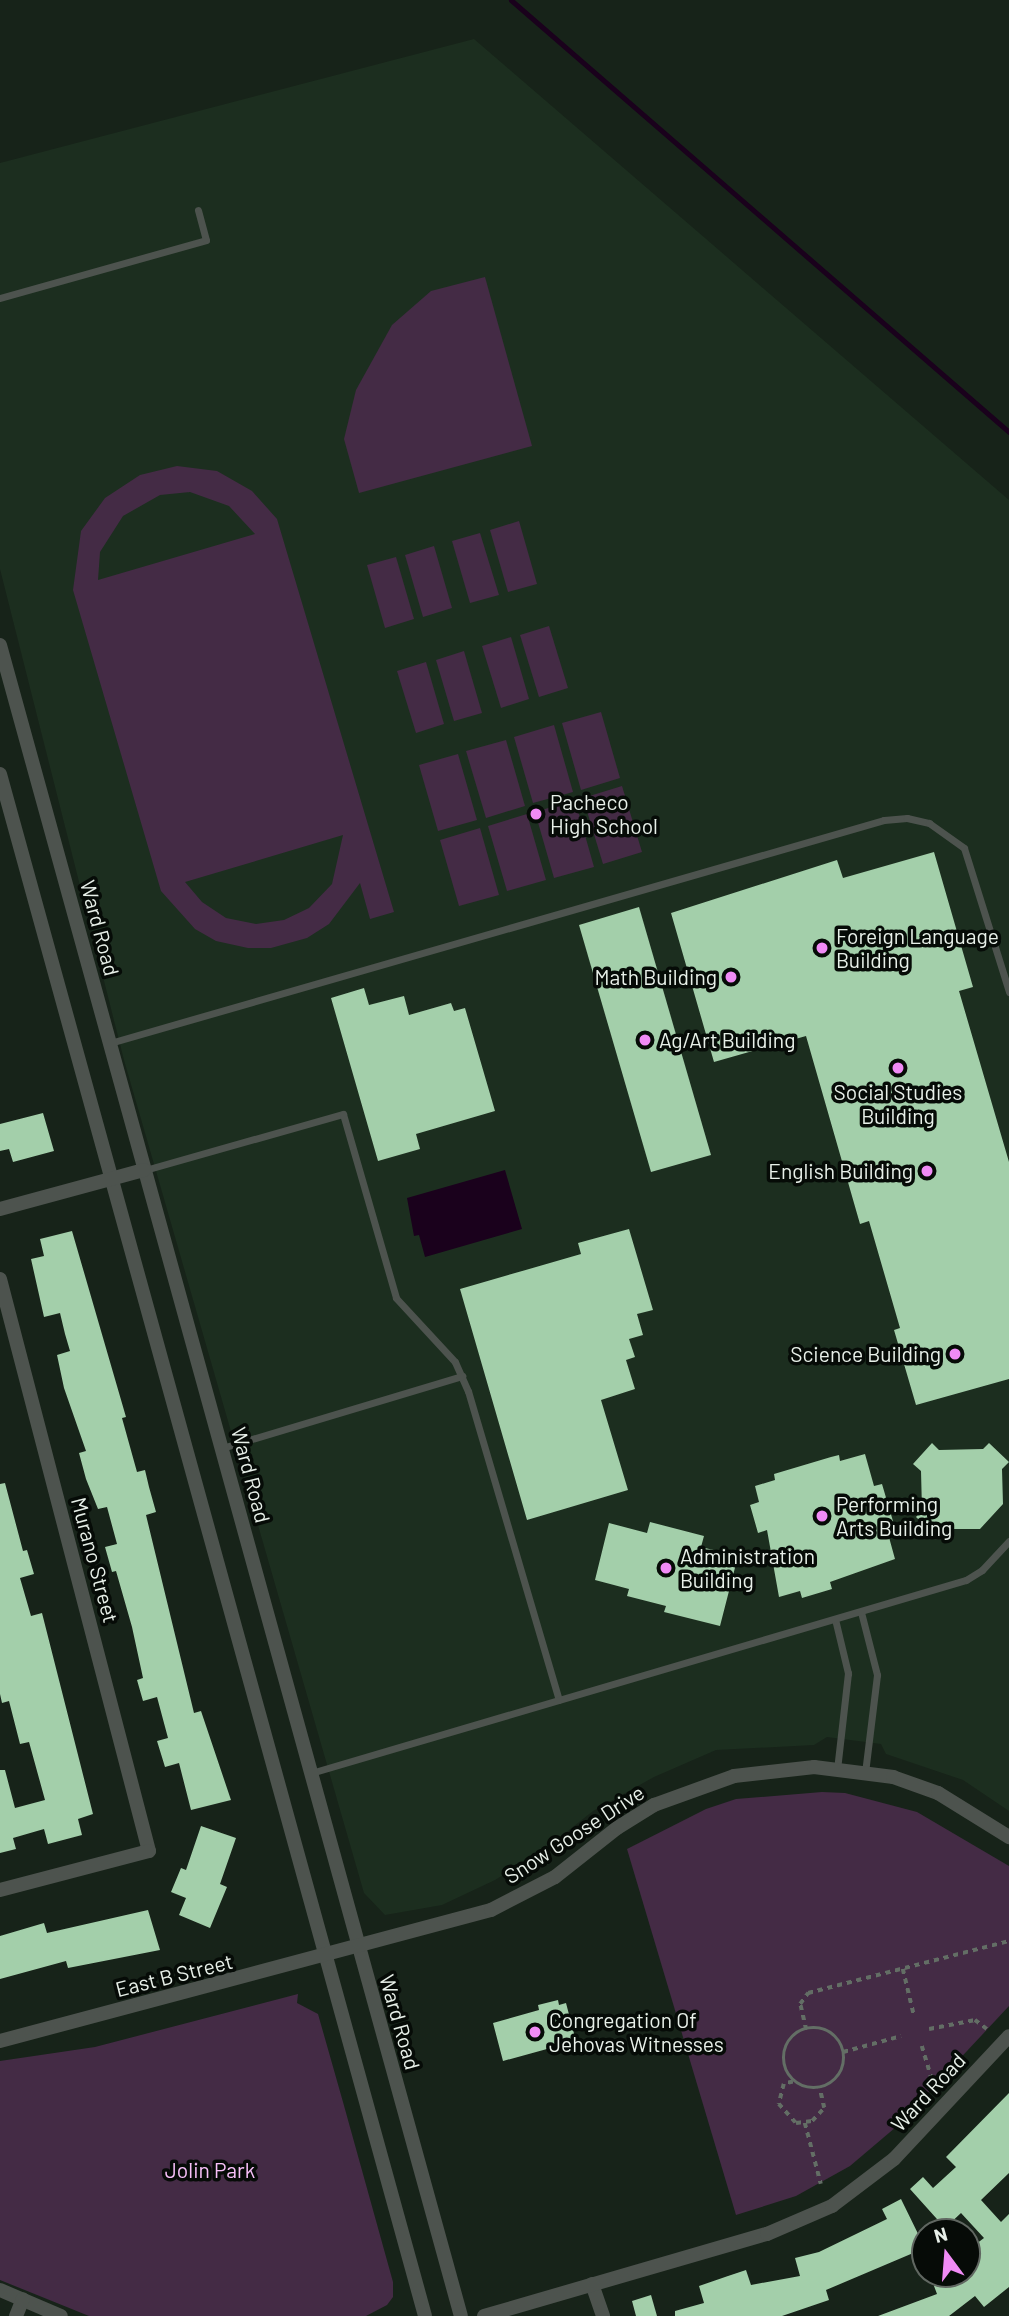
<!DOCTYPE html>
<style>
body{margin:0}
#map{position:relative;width:1009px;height:2316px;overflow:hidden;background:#172319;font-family:Barlow,sans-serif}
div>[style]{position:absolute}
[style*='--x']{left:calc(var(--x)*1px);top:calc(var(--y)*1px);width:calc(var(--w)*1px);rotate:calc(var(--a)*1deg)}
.built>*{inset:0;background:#1c2e1f}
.green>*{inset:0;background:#442b45}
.water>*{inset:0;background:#1a011c}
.stream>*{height:5px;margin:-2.5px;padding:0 2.5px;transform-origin:2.5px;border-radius:2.5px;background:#1a011c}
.building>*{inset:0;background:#a3cfaa}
.path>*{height:3.5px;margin-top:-1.75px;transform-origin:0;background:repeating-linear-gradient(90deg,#636e65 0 5px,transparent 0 10px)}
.path>.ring{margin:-1.75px;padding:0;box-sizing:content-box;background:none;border:3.5px solid #636e65;border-radius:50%}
.lane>*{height:7px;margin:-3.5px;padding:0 3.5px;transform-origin:3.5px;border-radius:3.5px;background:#4d534e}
.street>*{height:14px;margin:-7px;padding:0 7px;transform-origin:7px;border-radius:7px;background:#4d534e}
.dots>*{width:19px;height:19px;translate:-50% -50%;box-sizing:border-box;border:4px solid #060b07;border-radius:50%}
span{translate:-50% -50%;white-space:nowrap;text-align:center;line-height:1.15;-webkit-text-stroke:7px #060b07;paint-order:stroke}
.poi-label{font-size:21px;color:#e8f0e9}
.left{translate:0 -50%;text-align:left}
.right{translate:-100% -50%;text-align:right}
.street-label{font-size:21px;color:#e8f0e9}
.park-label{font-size:21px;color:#f8c0f9}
.north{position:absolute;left:911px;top:2218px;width:70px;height:70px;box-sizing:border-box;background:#060b07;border:2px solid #606761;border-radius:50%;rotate:344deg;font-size:19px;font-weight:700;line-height:28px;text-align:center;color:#e8f0e9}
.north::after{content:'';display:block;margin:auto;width:24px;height:32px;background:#f08bf5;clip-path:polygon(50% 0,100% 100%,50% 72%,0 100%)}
</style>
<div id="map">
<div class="built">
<div style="clip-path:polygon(474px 39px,1009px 500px,1009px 1811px,963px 1780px,886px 1754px,881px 1744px,827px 1737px,814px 1745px,716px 1750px,654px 1777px,593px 1811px,545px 1849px,495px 1880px,442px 1905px,385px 1915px,364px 1893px,124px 1060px,0 569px,0 163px)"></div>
</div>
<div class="green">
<div style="clip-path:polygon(485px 277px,532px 446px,359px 493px,344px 439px,356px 390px,392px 325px,431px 291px)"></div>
<div style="clip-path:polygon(evenodd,177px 466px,217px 471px,252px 491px,277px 519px,394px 912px,370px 919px,360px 883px,329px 924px,307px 938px,271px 948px,248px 948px,216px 941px,195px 929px,161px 891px,73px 590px,81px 531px,105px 498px,140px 475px,177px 466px,190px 492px,229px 506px,255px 534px,98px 580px,100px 552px,123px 516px,160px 495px,190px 492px,177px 466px,343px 835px,332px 884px,309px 908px,284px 920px,256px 924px,226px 918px,202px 902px,185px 882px,343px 835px)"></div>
<div style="clip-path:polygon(519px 521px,537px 584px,508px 592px,490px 530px)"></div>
<div style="clip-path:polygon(480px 533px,499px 595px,470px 603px,452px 541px)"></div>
<div style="clip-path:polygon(434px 546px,452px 608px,423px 617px,405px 555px)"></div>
<div style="clip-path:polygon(396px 557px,414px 619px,385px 628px,367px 565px)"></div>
<div style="clip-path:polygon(549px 626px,568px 688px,539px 697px,520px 635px)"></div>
<div style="clip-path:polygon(511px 637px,529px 699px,501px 708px,482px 646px)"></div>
<div style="clip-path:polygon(464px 651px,482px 713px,454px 721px,436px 660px)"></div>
<div style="clip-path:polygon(426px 662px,444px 724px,416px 733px,397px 671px)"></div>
<div style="clip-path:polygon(601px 712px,620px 778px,581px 790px,562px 723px)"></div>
<div style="clip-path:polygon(554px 725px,573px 792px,533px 803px,514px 737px)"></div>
<div style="clip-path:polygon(506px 740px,525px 806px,486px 818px,466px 751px)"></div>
<div style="clip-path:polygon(458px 754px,477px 820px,438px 831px,419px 765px)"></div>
<div style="clip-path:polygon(622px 786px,642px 852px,603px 864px,583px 798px)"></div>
<div style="clip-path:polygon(575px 800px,594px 867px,554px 878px,535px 812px)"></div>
<div style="clip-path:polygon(527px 814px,546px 880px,507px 891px,488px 826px)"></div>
<div style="clip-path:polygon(480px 828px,499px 895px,459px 906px,440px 840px)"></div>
<div style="clip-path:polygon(822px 1792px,845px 1793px,917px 1812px,1009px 1866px,1009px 2006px,896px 2127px,850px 2166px,796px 2196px,736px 2215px,627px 1849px,706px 1809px,736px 1799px)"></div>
<div style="clip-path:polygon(298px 1994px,297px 2003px,318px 2014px,343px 2102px,393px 2282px,393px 2297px,387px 2305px,366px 2316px,89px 2316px,0 2280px,0 2061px,95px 2047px)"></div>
</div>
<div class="water">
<div style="clip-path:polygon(505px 1170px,522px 1229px,425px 1257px,419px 1235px,414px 1236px,407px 1198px)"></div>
</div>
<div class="stream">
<div style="--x:511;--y:0;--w:659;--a:40.94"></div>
</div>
<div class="building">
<div style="clip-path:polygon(934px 852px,973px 987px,959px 991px,1009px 1162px,1009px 1379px,916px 1405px,894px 1330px,900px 1328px,869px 1221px,860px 1224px,806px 1036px,714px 1062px,671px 913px,837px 860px,843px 878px)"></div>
<div style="clip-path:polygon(639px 907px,711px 1155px,651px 1172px,579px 925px)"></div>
<div style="clip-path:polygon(364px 988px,369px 1005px,404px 996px,409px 1015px,451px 1003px,454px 1011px,465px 1008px,495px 1111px,416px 1134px,420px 1149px,378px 1161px,331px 998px)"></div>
<div style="clip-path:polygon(43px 1113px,54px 1151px,13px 1162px,9px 1149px,0 1151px,0 1124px)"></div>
<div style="clip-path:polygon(629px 1229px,653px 1310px,637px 1314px,643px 1335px,629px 1339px,635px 1357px,626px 1360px,635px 1389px,601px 1400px,628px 1490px,527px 1520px,460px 1289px,581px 1254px,578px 1243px)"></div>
<div style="clip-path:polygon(72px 1231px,126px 1417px,122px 1418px,137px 1472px,145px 1470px,149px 1487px,156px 1512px,146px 1515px,194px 1713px,201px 1711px,231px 1800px,191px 1810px,179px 1763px,165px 1767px,157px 1741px,168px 1738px,157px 1697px,143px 1701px,137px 1680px,143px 1678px,132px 1627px,116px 1571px,112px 1572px,105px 1547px,117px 1544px,107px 1507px,98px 1509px,86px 1479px,79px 1453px,86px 1451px,64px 1388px,57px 1355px,70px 1351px,65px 1334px,60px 1313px,44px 1317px,31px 1259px,44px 1256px,40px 1239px)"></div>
<div style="clip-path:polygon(932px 1443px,939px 1450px,983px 1449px,989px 1443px,1009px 1462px,1002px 1469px,1003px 1504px,980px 1529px,942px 1529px,936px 1536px,916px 1517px,922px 1510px,921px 1471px,913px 1464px)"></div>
<div style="clip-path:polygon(865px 1454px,874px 1486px,882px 1484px,895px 1528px,887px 1530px,895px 1559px,830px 1582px,832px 1589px,802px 1598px,800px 1591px,779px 1597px,767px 1530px,758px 1533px,750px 1505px,759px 1502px,755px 1486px,775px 1480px,774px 1474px,831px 1457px,839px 1455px,840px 1461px)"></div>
<div style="clip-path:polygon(5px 1483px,23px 1551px,27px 1550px,34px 1574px,20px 1578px,31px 1616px,42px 1613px,93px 1814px,78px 1819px,82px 1835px,48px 1844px,44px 1829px,13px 1838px,16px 1849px,0 1853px,0 1770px,5px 1770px,15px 1808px,45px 1800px,29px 1742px,20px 1744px,9px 1701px,2px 1703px,0 1694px,0 1484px)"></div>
<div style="clip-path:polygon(650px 1522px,704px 1536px,701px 1547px,738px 1556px,720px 1626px,664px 1612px,666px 1606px,627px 1596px,629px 1589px,595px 1580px,609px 1523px,647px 1533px)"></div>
<div style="clip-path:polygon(201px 1826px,236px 1838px,220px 1884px,227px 1887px,210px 1928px,179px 1915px,186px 1898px,171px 1892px,181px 1868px,186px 1870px)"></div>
<div style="clip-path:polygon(148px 1910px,160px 1950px,68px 1968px,66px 1961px,0 1979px,0 1936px,44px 1923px,47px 1933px)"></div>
<div style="clip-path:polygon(558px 2000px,559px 2005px,566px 2003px,576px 2041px,503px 2061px,493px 2023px,539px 2010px,538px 2005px)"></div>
<div style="clip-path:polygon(1009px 2093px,1009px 2173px,981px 2200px,1001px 2222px,1009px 2214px,1009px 2287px,984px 2307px,975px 2296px,949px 2316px,878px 2316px,937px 2294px,934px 2286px,950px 2274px,967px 2274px,967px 2260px,976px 2253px,972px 2247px,984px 2238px,961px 2213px,945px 2228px,910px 2189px,923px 2177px,933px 2188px,956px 2167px,946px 2157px)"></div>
<div style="clip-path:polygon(901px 2199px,925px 2248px,826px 2290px,829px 2300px,782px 2316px,675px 2316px,675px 2311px,704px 2303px,699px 2286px,728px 2276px,746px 2270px,751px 2285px,800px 2276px,795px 2258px,819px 2252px,887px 2219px,882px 2209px)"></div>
<div style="clip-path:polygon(651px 2295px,657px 2316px,636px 2316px,632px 2301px)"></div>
</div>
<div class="path">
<div style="--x:903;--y:1969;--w:47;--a:76.6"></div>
<div class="ring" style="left:784px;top:2028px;width:56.5px;height:56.5px"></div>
<div style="--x:929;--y:2029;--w:47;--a:-11.1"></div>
<div style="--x:975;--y:2020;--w:15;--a:37"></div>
<div style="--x:806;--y:2030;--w:27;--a:-103"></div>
<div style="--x:800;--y:2004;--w:14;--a:-54"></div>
<div style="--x:808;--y:1993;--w:208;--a:-14.5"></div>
<div style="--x:922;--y:2046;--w:42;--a:73.3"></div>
<div style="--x:843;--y:2052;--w:60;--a:-15.4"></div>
<div style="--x:793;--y:2082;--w:9;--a:167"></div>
<div style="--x:784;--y:2084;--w:21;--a:104"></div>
<div style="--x:779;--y:2104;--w:25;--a:48"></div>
<div style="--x:796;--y:2123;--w:16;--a:-7"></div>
<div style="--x:812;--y:2121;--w:18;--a:-47"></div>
<div style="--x:824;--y:2108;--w:22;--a:-103"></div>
<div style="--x:805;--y:2123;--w:63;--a:75.3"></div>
</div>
<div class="lane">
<div style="--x:0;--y:298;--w:214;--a:-15.7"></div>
<div style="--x:206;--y:240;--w:31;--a:-105"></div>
<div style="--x:110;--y:1043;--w:805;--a:-16.07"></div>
<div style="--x:884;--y:820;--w:23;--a:-5"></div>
<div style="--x:907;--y:818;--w:23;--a:13"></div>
<div style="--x:929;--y:823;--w:43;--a:35.5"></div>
<div style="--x:964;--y:848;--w:151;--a:72.6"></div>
<div style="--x:145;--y:1170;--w:206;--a:-15.8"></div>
<div style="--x:343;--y:1114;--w:191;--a:73.9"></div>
<div style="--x:396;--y:1298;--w:87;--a:47.3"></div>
<div style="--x:455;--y:1362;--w:32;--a:66"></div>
<div style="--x:468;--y:1391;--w:322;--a:73.6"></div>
<div style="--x:222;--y:1448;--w:251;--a:-16.7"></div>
<div style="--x:861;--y:1612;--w:65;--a:75.7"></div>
<div style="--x:877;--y:1675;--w:99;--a:97"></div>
<div style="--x:835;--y:1619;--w:56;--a:76.5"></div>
<div style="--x:848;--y:1673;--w:97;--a:96.5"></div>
<div style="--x:311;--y:1773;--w:683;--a:-16.42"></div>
<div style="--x:966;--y:1580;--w:19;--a:-32"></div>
<div style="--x:982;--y:1570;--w:40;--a:-47"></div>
</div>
<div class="street">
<div style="--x:0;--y:645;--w:1733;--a:74.58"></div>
<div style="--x:0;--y:774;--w:1599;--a:74.59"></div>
<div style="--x:0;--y:1209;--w:149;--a:-15.2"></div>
<div style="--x:0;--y:1279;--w:591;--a:75.4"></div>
<div style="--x:149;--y:1851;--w:154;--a:165.3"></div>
<div style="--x:0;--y:2041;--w:508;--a:-14.94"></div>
<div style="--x:491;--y:1910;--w:72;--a:-27.3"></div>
<div style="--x:555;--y:1877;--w:79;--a:-38.3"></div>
<div style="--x:617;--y:1828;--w:44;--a:-31.9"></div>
<div style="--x:654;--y:1805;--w:85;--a:-19.9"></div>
<div style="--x:734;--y:1776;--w:81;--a:-6.4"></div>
<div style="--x:814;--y:1767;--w:80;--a:7.2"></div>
<div style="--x:893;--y:1777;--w:48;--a:19.6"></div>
<div style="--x:938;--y:1793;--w:84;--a:31.8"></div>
<div style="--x:592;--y:2284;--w:34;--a:71"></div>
<div style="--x:0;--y:2290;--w:66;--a:23.1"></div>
<div style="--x:16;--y:2316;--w:18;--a:-68"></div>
<div style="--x:484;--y:2316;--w:295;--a:-16.2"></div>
<div style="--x:767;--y:2234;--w:71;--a:-23.3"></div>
<div style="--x:832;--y:2206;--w:78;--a:-37.2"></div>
<div style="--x:894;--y:2159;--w:168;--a:-46.9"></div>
</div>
<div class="dots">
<div style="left:536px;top:814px;background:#f08bf5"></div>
<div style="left:822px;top:948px;background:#f08bf5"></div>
<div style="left:731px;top:977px;background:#f08bf5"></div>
<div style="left:645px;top:1040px;background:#f08bf5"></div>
<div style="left:898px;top:1068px;background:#f08bf5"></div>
<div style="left:927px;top:1171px;background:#f08bf5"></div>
<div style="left:955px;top:1354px;background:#f08bf5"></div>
<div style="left:822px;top:1516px;background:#f08bf5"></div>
<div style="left:666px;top:1568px;background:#f08bf5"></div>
<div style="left:535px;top:2032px;background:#f08bf5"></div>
</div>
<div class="poi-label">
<span class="left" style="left:550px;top:814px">Pacheco<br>High School</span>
<span class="left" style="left:836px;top:948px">Foreign Language<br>Building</span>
<span class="right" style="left:717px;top:977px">Math Building</span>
<span class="left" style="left:659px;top:1040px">Ag/Art Building</span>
<span style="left:898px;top:1104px">Social Studies<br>Building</span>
<span class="right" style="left:913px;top:1171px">English Building</span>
<span class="right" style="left:941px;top:1354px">Science Building</span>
<span class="left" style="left:836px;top:1516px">Performing<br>Arts Building</span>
<span class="left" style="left:680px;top:1568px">Administration<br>Building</span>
<span class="left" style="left:549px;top:2032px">Congregation Of<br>Jehovas Witnesses</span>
</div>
<div class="street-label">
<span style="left:100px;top:928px;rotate:75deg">Ward Road</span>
<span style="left:251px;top:1475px;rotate:75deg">Ward Road</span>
<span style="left:95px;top:1560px;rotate:75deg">Murano Street</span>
<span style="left:574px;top:1834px;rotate:-33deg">Snow Goose Drive</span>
<span style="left:174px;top:1975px;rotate:-14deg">East B Street</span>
<span style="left:400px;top:2022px;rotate:74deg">Ward Road</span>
<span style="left:928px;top:2092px;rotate:-47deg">Ward Road</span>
</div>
<div class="park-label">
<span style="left:210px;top:2170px">Jolin Park</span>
</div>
<div class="north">N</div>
</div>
